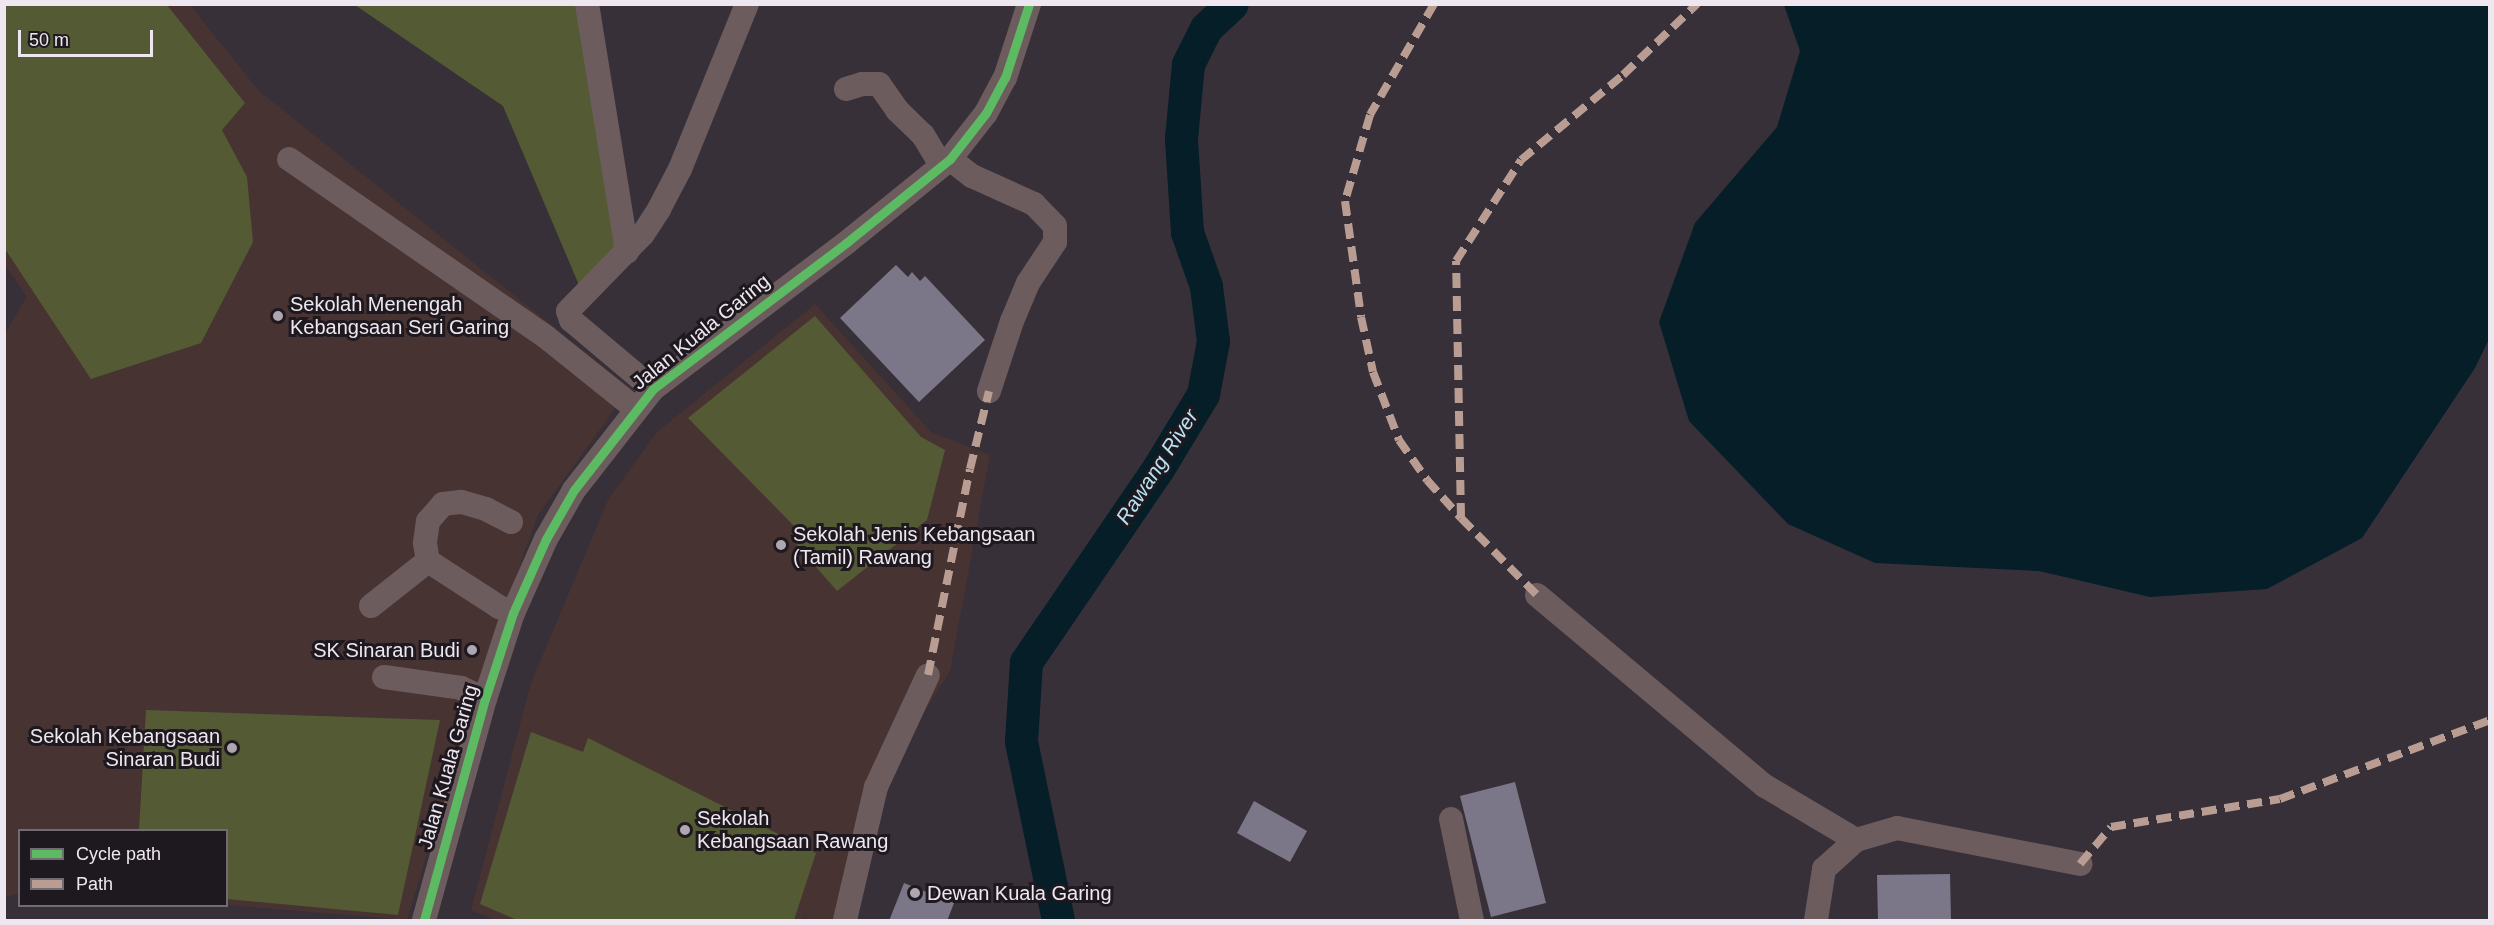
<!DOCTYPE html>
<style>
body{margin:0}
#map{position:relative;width:2494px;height:925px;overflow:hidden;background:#373038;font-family:Helvetica,sans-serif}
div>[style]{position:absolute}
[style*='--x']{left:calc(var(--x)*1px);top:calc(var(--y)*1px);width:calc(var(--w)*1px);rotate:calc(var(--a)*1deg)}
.education>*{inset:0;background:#473332}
.green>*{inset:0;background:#545b34}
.water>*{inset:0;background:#051e27}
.river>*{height:33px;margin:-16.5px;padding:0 16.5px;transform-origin:16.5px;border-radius:16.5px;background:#051e27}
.building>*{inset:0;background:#7c7788}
.minor>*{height:24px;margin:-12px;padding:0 12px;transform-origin:12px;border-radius:12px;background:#6d5c5d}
.quiet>*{height:8px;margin-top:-4px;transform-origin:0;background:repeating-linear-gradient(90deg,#b99d93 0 15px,transparent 0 23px)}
.cycleway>*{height:9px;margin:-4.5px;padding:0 4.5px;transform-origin:4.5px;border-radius:4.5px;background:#5cba63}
.dots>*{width:16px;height:16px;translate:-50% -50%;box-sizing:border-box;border:3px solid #1e181f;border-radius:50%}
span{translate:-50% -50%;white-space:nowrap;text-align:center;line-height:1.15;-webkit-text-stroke:6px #1e181f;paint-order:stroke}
.poi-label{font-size:20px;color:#efe7f0}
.left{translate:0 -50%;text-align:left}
.right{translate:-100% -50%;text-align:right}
.street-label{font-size:20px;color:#efe7f0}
.water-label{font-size:21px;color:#b7e4f5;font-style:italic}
.frame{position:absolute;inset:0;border:6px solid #efe7f0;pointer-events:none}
.legend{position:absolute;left:18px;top:829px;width:210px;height:78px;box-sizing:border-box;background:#1e181f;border:2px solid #726b73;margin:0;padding:8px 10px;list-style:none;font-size:18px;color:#efe7f0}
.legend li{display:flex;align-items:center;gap:12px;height:30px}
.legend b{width:30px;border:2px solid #726b73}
.scale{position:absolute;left:18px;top:30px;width:135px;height:27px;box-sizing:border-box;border:3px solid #efe7f0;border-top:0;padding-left:8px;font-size:18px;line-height:21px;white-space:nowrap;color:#efe7f0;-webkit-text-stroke:4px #1e181f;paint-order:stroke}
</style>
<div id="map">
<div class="education">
<div style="clip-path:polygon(5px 5px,190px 5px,259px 91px,630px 388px,538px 515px,484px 665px,407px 920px,227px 905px,226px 830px,20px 830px,19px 894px,5px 897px,4px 335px,27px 297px,5px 265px)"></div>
<div style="clip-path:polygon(815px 304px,931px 432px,990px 455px,950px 671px,900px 750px,851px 920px,811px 920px,804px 917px,802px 920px,495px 920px,471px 910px,531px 683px,608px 500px,657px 432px)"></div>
</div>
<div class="green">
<div style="clip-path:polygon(4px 5px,167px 5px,245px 103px,222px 130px,247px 177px,253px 242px,201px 343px,91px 379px,5px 249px)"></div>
<div style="clip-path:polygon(355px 5px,584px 5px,623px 244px,579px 285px,503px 106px)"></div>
<div style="clip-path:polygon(815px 316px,921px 437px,945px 450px,927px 520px,837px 591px,790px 537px,797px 529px,688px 418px)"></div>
<div style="clip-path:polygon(146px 710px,440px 720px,398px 915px,227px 899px,226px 830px,139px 830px)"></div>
<div style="clip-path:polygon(531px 732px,583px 752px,588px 738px,816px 853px,794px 920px,517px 920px,480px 904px)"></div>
</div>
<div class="water">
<div style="clip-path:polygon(1784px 5px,2489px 5px,2489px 339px,2475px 368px,2362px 538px,2267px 589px,2150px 597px,2039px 571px,1875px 563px,1788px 524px,1689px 421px,1659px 322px,1695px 223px,1777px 127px,1800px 51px)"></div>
</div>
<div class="river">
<div style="--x:1058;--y:920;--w:183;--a:-101.7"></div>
<div style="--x:1021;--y:741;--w:79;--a:-86.4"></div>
<div style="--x:1026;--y:662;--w:236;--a:-55.7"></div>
<div style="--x:1159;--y:467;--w:85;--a:-58.9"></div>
<div style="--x:1203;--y:394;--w:54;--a:-79.3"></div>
<div style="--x:1213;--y:341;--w:55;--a:-97.3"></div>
<div style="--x:1206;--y:286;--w:57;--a:-109.4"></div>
<div style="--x:1187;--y:232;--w:94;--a:-93.7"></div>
<div style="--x:1181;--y:138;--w:74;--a:-84.6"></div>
<div style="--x:1188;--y:64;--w:40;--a:-63.4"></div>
<div style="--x:1206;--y:28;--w:35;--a:-43"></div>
</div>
<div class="building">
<div style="clip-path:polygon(896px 265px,908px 277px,912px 272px,920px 281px,925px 276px,985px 340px,919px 402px,840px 318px)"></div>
<div style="clip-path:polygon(1515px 782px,1546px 903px,1491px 917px,1460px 796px)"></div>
<div style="clip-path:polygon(1254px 801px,1307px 831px,1290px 862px,1237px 833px)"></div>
<div style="clip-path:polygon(1950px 874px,1951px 921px,1878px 921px,1877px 875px)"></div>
<div style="clip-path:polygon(904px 883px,954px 903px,947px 921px,889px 921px)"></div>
</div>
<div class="minor">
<div style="--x:587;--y:4;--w:251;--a:80.8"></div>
<div style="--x:846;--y:89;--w:17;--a:-17"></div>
<div style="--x:862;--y:84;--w:17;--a:0"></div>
<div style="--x:879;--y:84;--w:32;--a:55"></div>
<div style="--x:897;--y:110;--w:36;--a:44"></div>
<div style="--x:923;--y:135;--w:35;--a:59"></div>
<div style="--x:289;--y:159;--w:313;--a:34.7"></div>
<div style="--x:546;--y:337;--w:115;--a:38.7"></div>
<div style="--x:950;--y:159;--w:28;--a:38"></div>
<div style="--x:972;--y:176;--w:68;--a:24.3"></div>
<div style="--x:1034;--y:204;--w:30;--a:46"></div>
<div style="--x:1055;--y:226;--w:16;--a:90"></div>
<div style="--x:1055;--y:242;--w:49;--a:123.4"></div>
<div style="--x:1028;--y:283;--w:41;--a:112.8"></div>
<div style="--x:1012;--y:321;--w:74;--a:108.2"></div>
<div style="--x:653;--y:389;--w:107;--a:-139.9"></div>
<div style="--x:571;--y:320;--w:9;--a:-108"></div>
<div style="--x:568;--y:311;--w:107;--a:-45.8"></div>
<div style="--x:643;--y:234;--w:30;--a:-57"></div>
<div style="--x:659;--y:209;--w:45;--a:-62.3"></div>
<div style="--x:680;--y:169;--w:178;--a:-67.9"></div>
<div style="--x:511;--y:522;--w:28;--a:-153"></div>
<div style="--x:486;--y:509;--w:26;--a:-164"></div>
<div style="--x:461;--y:502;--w:18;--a:174"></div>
<div style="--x:443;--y:504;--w:23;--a:131"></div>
<div style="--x:428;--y:521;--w:22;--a:98"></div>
<div style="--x:425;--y:543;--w:18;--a:81"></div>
<div style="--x:428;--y:561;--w:85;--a:32.9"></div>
<div style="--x:499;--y:607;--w:15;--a:23"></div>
<div style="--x:1537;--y:595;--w:297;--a:40"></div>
<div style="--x:1765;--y:786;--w:106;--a:30.7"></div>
<div style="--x:371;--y:606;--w:73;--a:-38.3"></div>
<div style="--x:384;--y:677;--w:78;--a:8.1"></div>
<div style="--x:461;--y:688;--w:26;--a:25"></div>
<div style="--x:1451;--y:819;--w:103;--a:78.3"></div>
<div style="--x:424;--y:920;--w:229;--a:-74.6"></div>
<div style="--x:485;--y:699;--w:90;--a:-72"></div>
<div style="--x:513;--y:613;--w:81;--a:-66"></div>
<div style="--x:546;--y:539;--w:56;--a:-60.3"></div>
<div style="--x:574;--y:490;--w:128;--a:-52"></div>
<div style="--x:653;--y:389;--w:242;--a:-37.1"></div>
<div style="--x:846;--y:243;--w:134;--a:-38.9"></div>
<div style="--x:950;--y:159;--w:58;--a:-52"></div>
<div style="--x:986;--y:113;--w:40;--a:-62"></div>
<div style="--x:1005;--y:78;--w:78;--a:-72"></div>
<div style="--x:845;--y:920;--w:137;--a:-76.9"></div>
<div style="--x:876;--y:787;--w:123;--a:-65.1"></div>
<div style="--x:1816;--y:920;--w:52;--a:-81.1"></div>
<div style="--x:1824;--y:869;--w:43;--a:-42.2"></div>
<div style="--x:1856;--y:840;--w:43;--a:-16.3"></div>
<div style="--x:1897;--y:828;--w:187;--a:11.1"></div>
</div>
<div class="quiet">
<div style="--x:1434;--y:4;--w:128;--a:120"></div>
<div style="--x:1370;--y:115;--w:90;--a:106.2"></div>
<div style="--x:1345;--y:201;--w:117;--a:82.1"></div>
<div style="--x:1361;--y:317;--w:56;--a:77.7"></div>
<div style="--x:1373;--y:372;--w:73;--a:69.1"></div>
<div style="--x:1399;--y:440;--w:49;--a:55"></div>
<div style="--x:1427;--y:480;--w:51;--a:48.2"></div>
<div style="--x:1461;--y:518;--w:108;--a:45.4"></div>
<div style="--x:1461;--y:518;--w:257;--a:-91.1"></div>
<div style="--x:1456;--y:261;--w:120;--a:-57.2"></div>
<div style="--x:1521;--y:160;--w:133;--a:-39.8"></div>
<div style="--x:1623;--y:75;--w:103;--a:-43.8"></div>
<div style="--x:928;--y:675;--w:210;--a:-78.5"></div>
<div style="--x:970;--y:469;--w:80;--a:-76.3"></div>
<div style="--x:2080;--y:864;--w:48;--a:-50"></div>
<div style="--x:2111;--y:827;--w:171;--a:-9.4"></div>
<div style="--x:2280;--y:799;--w:224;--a:-20.6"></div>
</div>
<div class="cycleway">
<div style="--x:424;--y:920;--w:229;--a:-74.6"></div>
<div style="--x:485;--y:699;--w:90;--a:-72"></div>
<div style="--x:513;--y:613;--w:81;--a:-66"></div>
<div style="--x:546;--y:539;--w:56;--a:-60.3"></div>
<div style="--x:574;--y:490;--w:128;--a:-52"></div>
<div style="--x:653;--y:389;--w:242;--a:-37.1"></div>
<div style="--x:846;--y:243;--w:134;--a:-38.9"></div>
<div style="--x:950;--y:159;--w:58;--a:-52"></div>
<div style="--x:986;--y:113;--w:40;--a:-62"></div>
<div style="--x:1005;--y:78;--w:78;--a:-72"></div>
</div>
<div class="dots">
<div style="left:278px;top:316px;background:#afa7b0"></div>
<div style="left:781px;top:545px;background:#afa7b0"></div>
<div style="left:472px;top:650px;background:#afa7b0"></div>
<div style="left:232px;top:748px;background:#afa7b0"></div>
<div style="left:685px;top:830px;background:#afa7b0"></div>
<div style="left:915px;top:893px;background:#afa7b0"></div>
</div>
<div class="poi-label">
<span class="left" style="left:290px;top:316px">Sekolah Menengah<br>Kebangsaan Seri Garing</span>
<span class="left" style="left:793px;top:546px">Sekolah Jenis Kebangsaan<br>(Tamil) Rawang</span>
<span class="right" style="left:460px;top:650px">SK Sinaran Budi</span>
<span class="right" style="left:220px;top:748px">Sekolah Kebangsaan<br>Sinaran Budi</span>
<span class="left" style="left:697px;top:830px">Sekolah<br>Kebangsaan Rawang</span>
<span class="left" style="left:927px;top:893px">Dewan Kuala Garing</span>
</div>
<div class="street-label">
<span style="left:701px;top:332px;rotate:-39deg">Jalan Kuala Garing</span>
<span style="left:448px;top:767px;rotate:-74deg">Jalan Kuala Garing</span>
</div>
<div class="water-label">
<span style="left:1157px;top:467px;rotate:-57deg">Rawang River</span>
</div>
<div class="frame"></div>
<ul class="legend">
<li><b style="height:8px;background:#5cba63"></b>Cycle path</li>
<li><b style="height:8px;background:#b99d93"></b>Path</li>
</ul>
<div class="scale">50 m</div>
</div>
